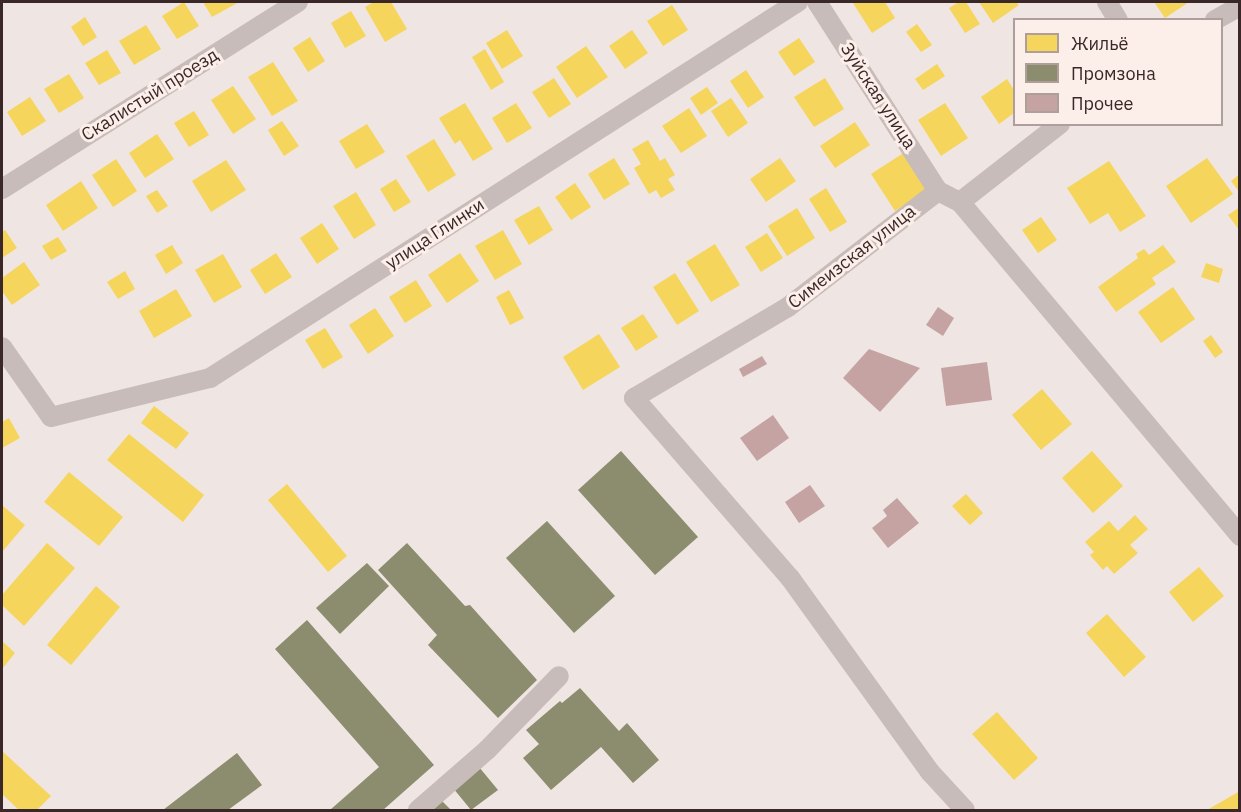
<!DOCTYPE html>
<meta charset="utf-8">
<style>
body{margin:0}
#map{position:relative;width:1241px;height:812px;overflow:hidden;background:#efe5e2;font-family:"IBM Plex Sans",sans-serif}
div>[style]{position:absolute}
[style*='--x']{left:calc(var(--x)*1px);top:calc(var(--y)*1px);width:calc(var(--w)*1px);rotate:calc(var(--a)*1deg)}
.homes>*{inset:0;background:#f6d55c}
.industry>*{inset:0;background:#8c8c6e}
.building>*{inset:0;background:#c5a3a3}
.minor>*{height:20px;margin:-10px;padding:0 10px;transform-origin:10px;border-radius:10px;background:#c8bcba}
span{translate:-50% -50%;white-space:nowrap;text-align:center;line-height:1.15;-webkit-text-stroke:6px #fceee9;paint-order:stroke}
.street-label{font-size:18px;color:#3a2828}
.frame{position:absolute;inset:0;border:3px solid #3a2828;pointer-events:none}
.legend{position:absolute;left:1013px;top:18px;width:210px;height:108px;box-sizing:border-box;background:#fceee9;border:2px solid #ae9f9c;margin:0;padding:8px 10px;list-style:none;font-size:18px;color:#3a2828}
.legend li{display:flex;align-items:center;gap:12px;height:30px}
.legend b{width:30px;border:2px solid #ae9f9c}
</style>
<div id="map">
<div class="homes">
<div style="clip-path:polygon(184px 2px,199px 26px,177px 39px,162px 16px)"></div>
<div style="clip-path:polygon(203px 2px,239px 2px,212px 17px)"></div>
<div style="clip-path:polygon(374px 2px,391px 2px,407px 29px,385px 42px,365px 7px)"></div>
<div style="clip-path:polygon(856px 2px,885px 2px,895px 18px,872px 33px,853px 3px)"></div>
<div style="clip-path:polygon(959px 2px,966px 2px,980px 24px,965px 33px,949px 8px)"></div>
<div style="clip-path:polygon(979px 2px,1016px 2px,1019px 5px,993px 23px)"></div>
<div style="clip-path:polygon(1154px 2px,1189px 2px,1165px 18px)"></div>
<div style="clip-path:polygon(672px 5px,688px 30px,663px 46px,647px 21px)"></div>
<div style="clip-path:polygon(351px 11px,366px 36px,345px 48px,331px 23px)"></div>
<div style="clip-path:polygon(85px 17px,97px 37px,83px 46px,71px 27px)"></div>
<div style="clip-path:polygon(917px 24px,932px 45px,921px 52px,906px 32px)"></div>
<div style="clip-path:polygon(146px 25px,161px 49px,134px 65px,119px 41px)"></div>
<div style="clip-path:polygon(507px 30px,523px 56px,502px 69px,486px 43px)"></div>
<div style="clip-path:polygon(632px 30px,648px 53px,625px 69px,609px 46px)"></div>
<div style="clip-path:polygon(310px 37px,325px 61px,308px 72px,293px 48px)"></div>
<div style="clip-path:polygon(799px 38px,815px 62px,794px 76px,778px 52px)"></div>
<div style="clip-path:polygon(586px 46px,608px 77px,577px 98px,556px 67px)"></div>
<div style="clip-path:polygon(485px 49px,504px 82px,491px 90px,472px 57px)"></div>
<div style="clip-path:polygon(107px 50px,121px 73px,99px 85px,85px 63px)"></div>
<div style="clip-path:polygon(273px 62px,298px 101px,272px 116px,248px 77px)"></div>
<div style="clip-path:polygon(937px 64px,945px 76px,923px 90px,915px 79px)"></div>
<div style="clip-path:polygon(746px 70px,764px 97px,748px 108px,730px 81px)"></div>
<div style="clip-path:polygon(69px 74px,84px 98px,59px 113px,44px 89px)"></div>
<div style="clip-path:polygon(554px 78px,571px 104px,549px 118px,532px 92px)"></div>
<div style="clip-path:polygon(825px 78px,844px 109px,814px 127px,794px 97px)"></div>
<div style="clip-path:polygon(1007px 79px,1014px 90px,1014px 113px,999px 124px,981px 97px)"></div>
<div style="clip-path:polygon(233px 86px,256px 119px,233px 134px,211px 100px)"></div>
<div style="clip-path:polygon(707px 87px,718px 103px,701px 115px,690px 98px)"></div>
<div style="clip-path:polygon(30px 97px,46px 121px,22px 136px,7px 112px)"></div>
<div style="clip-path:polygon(731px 98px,748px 123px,728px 137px,711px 111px)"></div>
<div style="clip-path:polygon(465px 103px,493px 149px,473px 161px,460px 140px,455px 144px,439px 118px)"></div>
<div style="clip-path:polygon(516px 103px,532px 128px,507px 143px,492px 118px)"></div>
<div style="clip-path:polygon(945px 103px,968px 138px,941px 156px,918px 120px)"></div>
<div style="clip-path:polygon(689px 108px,707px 136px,681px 153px,662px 126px)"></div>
<div style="clip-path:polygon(194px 111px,209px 135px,189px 147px,174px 123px)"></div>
<div style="clip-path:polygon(282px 121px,299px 146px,284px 156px,268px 130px)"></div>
<div style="clip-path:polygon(855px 122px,870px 145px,835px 168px,820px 146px)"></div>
<div style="clip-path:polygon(367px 124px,385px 152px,356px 169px,339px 141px)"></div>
<div style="clip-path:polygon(157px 134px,174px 159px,145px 178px,129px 153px)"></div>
<div style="clip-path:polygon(434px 139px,456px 175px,428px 192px,406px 156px)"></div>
<div style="clip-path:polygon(648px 140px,660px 161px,665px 158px,675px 175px,668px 179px,675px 190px,661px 198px,656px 190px,649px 194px,634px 168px,641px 164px,632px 149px)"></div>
<div style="clip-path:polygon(905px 152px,929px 189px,895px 211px,871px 174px)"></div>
<div style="clip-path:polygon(614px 158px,630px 184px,604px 200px,588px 174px)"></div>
<div style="clip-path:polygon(780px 158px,796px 181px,766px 202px,750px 179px)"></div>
<div style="clip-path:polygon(1207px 158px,1233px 194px,1191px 223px,1166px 186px)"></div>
<div style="clip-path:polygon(116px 159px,137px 191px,113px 207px,92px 175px)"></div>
<div style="clip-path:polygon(226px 160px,246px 190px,211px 212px,192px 181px)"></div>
<div style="clip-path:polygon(1109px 161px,1146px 216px,1120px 232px,1108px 213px,1090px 224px,1067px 188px)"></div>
<div style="clip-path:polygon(1240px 174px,1240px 193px,1231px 181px)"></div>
<div style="clip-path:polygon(396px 179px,411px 202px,394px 212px,380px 189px)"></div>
<div style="clip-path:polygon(81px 181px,98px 208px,63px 231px,46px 205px)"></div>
<div style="clip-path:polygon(575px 183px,591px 207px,571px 220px,555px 197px)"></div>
<div style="clip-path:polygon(826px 188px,847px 222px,830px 232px,809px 199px)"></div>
<div style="clip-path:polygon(157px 190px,168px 206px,157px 213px,146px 196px)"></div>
<div style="clip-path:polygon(356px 192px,376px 225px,354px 239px,333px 206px)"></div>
<div style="clip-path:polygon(539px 206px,553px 230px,529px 245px,514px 220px)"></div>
<div style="clip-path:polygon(1240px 207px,1240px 231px,1228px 215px)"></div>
<div style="clip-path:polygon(797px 208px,815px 238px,787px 256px,768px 226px)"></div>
<div style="clip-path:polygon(1041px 217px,1057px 240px,1038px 253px,1022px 230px)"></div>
<div style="clip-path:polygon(322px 223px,339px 249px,317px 264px,300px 238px)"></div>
<div style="clip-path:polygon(5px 230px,17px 248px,2px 258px,2px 232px)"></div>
<div style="clip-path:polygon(503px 230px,522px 264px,495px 280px,475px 246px)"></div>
<div style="clip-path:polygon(767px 233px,783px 258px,761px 272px,745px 247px)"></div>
<div style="clip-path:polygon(58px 237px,67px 251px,51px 260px,42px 246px)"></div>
<div style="clip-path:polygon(715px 244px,740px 285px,711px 302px,686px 262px)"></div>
<div style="clip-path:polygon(172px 245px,183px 263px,166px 274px,155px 255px)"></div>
<div style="clip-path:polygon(1163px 245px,1176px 262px,1152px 278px,1156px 284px,1116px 312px,1098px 287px,1138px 258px,1136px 254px,1144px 249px,1149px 255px)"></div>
<div style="clip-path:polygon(276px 253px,292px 277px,265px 294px,250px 270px)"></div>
<div style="clip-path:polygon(460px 253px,479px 281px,447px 303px,428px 275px)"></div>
<div style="clip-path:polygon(223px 254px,242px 287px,214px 303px,195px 270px)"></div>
<div style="clip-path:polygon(24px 262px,40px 285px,12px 305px,2px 291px,2px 278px)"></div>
<div style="clip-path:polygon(1206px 263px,1223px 269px,1219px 283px,1201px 277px)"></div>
<div style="clip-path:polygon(125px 271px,135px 289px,118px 299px,107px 282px)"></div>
<div style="clip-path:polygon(675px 273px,699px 311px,677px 325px,653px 287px)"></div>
<div style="clip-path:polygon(416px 280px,432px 306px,405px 323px,389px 297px)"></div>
<div style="clip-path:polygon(1173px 287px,1195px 319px,1161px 343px,1138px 312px)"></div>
<div style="clip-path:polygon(176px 289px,192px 316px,154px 338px,139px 311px)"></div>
<div style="clip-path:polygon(509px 290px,524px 318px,510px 325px,496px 297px)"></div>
<div style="clip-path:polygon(375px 308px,394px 336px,368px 354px,349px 325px)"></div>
<div style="clip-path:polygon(643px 314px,658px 337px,636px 351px,621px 328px)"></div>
<div style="clip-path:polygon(325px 328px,343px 357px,323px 369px,305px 340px)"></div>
<div style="clip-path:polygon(599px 334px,620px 367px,583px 390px,563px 357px)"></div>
<div style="clip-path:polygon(1211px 335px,1223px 352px,1215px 358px,1203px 341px)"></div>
<div style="clip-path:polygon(1042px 389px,1072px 424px,1041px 450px,1012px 415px)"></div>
<div style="clip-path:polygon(154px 406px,189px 433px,176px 449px,141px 423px)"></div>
<div style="clip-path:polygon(9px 418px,20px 438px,2px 448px,2px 422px)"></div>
<div style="clip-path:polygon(129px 434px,204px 495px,183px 522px,107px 460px)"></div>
<div style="clip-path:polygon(1092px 451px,1123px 486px,1093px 513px,1062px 478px)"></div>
<div style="clip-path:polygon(69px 472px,123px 517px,99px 546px,44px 502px)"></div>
<div style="clip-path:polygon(287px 484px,347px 556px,328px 572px,268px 500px)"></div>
<div style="clip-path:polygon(966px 494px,983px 513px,970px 525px,952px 506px)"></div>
<div style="clip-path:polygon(2px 505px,25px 525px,2px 552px)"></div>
<div style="clip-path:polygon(1135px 515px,1148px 529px,1130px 545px,1138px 553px,1114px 574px,1107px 566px,1103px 570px,1090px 555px,1094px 552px,1085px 542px,1109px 521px,1118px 531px)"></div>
<div style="clip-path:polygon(47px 543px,75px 568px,24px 626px,2px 605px,2px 595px)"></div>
<div style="clip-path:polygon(1199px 567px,1224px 596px,1193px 622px,1169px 592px)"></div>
<div style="clip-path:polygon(96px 586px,120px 607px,71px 665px,47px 645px)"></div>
<div style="clip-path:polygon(1107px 614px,1146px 657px,1124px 677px,1086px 633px)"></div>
<div style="clip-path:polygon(2px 641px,15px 653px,2px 669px)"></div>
<div style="clip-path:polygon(997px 712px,1038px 758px,1014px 780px,972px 734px)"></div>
<div style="clip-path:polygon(2px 751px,51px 796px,37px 810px,19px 810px,2px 794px)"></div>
<div style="clip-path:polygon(1240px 791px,1240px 810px,1207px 810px)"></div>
</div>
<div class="industry">
<div style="clip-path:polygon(621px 451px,698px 537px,655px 575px,578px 490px)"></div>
<div style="clip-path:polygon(547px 521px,615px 596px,574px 633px,506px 558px)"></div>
<div style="clip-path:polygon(407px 543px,465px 606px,470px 605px,537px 680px,498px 718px,428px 645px,437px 635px,378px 570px)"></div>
<div style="clip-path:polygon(367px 563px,389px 586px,340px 634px,316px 608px)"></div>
<div style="clip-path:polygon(307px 620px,434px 765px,383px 810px,330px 810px,379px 767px,275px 649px)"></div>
<div style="clip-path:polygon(580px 688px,619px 731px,627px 723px,659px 760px,633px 783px,601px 747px,551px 790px,523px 758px,539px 744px,526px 730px,560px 701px,562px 703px)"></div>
<div style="clip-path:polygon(237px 753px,262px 785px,228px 810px,163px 810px)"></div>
<div style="clip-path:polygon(479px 767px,498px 790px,471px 810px,453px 788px)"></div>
<div style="clip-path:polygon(442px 801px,451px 810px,431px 810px)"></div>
</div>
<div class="building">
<div style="clip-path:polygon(938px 307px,954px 318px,943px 336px,926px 325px)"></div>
<div style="clip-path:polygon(869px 349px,920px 368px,880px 412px,843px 378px)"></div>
<div style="clip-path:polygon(762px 356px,767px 364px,743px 377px,739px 369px)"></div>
<div style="clip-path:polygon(987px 362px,992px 400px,946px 406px,941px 368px)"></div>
<div style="clip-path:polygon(773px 415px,789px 438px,757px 461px,740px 438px)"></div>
<div style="clip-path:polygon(810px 485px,825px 506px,799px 523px,785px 502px)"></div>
<div style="clip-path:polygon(897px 498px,919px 523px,888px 548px,872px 528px,887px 516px,883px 510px)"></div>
</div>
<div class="minor">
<div style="--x:817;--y:2;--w:224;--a:57.4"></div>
<div style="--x:1107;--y:2;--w:21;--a:59"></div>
<div style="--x:1215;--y:20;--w:29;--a:-29"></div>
<div style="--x:2;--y:189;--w:350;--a:-32.3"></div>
<div style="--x:960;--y:202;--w:436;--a:50"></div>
<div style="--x:2;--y:347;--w:85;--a:55"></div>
<div style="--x:51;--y:417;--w:164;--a:-13.8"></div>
<div style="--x:210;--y:378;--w:698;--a:-32.6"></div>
<div style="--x:418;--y:810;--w:91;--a:-41"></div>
<div style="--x:487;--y:750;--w:103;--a:-45.8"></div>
<div style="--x:965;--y:810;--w:52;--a:-132.6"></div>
<div style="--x:930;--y:772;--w:239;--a:-125.8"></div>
<div style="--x:790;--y:578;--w:238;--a:-130.9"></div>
<div style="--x:634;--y:398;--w:179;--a:-30.6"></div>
<div style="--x:788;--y:307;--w:190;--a:-37.7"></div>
<div style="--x:938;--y:191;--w:25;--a:27"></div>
<div style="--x:960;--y:202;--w:127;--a:-38"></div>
</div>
<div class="street-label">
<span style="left:150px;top:95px;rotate:-32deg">Скалистый проезд</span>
<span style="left:878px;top:96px;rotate:57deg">Зуйская улица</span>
<span style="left:435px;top:234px;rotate:-33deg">улица Глинки</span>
<span style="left:852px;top:257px;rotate:-38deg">Симеизская улица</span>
</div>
<div class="frame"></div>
<ul class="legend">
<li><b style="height:16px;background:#f6d55c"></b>Жильё</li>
<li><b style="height:16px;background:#8c8c6e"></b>Промзона</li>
<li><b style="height:16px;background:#c5a3a3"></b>Прочее</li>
</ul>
</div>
